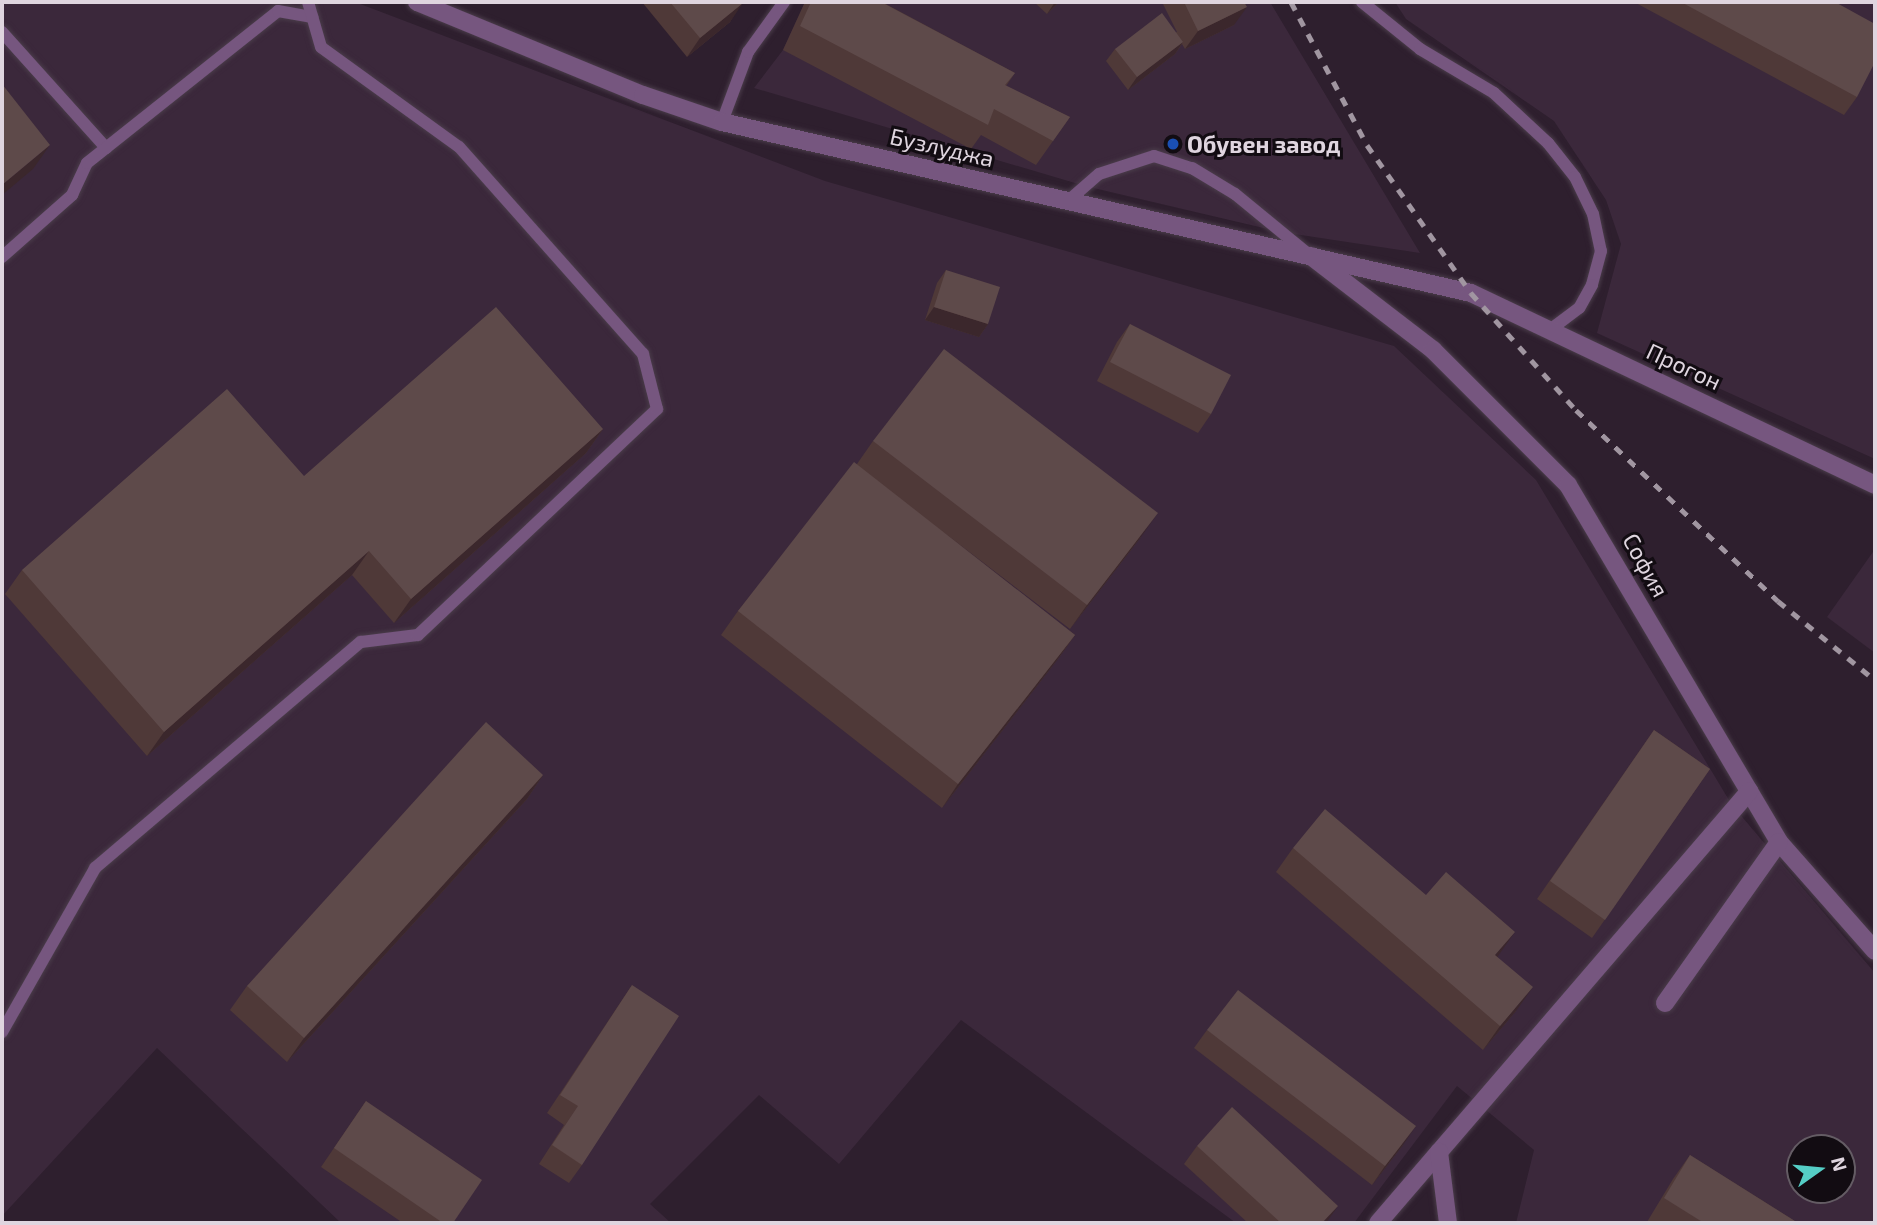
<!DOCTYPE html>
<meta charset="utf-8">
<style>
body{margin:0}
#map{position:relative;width:1877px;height:1225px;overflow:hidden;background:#2e1f2e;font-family:"Exo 2",sans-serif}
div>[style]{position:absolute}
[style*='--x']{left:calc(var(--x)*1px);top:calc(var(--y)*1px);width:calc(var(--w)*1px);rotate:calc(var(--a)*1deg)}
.built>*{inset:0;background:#3b283b}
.roads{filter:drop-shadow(0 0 2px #4a3c4a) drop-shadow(0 0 2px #4a3c4a)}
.service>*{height:12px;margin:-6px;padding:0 6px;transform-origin:6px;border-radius:6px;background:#76567f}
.minor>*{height:18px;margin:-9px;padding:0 9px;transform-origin:9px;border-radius:9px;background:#76567f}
.tertiary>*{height:18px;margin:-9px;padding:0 9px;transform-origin:9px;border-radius:9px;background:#76567f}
.rail>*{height:5px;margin-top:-2.5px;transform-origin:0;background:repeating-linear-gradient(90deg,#a196a1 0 9px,transparent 0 18px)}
.wall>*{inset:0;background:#4f3938}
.shaded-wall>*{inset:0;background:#3b272c}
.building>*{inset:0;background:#5e4a4a}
.dots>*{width:19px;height:19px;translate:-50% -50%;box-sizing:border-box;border:4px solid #120c12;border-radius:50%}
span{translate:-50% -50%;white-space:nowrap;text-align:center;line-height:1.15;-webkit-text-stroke:6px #120c12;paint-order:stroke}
.poi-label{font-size:23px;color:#dfd5df;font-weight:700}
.left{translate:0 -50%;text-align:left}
.street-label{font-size:23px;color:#dfd5df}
.frame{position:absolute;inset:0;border:4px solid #dfd5df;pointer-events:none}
.north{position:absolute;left:1786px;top:1134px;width:70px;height:70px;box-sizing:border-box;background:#120c12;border:2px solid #645c64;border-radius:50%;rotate:75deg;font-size:19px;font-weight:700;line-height:28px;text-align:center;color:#dfd5df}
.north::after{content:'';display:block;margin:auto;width:24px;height:32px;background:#55cec6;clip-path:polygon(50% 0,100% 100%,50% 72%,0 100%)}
</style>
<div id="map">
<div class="built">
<div style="clip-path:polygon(evenodd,2px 2px,355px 2px,825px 181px,1394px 346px,1536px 480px,1732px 805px,1875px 973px,1875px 1223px,1516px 1223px,1534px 1150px,1457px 1086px,1354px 1223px,1236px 1223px,961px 1020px,839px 1164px,759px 1095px,650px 1204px,671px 1223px,341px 1223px,157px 1048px,2px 1216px,2px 2px,1800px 1148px,1842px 1148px,1842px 1190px,1800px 1190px,1800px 1148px)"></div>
<div style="clip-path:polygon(805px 2px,1270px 2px,1420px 253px,1281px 232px,1085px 186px,754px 88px,783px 50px)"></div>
<div style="clip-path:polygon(1395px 2px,1875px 2px,1875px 459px,1597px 333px,1621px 244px,1606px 200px,1554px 121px,1406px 19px)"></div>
<div style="clip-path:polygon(1875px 549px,1875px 653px,1827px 617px)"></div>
</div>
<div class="roads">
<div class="service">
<div style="--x:1362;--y:2;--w:75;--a:39"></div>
<div style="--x:1420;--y:49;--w:86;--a:30.7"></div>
<div style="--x:1494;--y:93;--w:74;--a:42.8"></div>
<div style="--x:1548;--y:143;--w:43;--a:51.5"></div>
<div style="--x:1575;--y:177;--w:41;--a:64.1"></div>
<div style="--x:1593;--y:214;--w:38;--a:78"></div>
<div style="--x:1601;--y:251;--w:35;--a:105"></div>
<div style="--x:1592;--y:285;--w:26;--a:119"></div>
<div style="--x:1579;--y:308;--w:36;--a:143"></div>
<div style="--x:2;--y:32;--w:156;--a:48.1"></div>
<div style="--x:722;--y:122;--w:75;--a:-69.6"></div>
<div style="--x:748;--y:52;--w:62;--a:-54.2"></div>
<div style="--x:1068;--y:201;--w:41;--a:-41.1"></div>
<div style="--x:1099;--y:174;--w:58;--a:-18.1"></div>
<div style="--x:1154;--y:156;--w:40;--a:18"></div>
<div style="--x:1192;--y:168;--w:50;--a:31.2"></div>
<div style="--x:1235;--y:194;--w:94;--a:39.4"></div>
<div style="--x:2;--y:257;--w:94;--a:-41.5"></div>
<div style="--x:72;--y:195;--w:35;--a:-65"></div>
<div style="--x:87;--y:163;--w:244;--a:-38.5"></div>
<div style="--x:278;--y:11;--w:35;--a:10"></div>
<div style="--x:2;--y:1032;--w:189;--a:-60.4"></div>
<div style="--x:95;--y:868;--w:349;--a:-40.4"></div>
<div style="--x:361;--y:642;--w:57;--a:-7"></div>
<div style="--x:418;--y:635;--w:329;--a:-43.4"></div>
<div style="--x:657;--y:409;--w:57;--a:-104.3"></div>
<div style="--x:643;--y:354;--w:277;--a:-131.6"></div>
<div style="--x:459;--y:147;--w:170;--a:-144.1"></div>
<div style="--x:321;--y:47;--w:47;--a:-106.1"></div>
</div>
<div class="minor">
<div style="--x:1311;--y:256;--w:154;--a:37.6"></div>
<div style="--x:1433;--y:350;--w:191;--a:45"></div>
<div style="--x:1568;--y:485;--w:415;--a:59.4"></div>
<div style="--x:1779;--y:842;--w:145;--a:48.6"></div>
<div style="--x:1665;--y:1003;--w:197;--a:-54.7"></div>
<div style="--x:1439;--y:1152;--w:476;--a:-49.3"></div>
<div style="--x:1378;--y:1223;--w:94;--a:-49.3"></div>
<div style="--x:1439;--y:1152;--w:72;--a:82.8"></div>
</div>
<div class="tertiary">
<div style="--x:417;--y:2;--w:244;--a:22.4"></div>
<div style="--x:643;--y:95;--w:83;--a:18.9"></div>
<div style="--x:722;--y:122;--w:768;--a:12.86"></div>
<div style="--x:1471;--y:293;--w:447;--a:25.4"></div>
</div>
</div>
<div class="rail">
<div style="--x:1291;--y:2;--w:162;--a:62"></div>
<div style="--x:1367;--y:145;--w:181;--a:54.9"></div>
<div style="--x:1471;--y:293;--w:157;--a:48.1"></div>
<div style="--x:1576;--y:410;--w:278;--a:43.4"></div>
<div style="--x:1778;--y:601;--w:125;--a:39.2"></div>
</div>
<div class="wall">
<div style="clip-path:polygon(642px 2px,742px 2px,730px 22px,687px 57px)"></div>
<div style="clip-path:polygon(805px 2px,883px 2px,882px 2px,1015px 73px,1006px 86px,1070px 117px,1036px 165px,981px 135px,971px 149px,783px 50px)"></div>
<div style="clip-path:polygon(1034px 2px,1059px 2px,1047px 14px)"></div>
<div style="clip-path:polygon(1162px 2px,1244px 2px,1234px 25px,1185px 49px,1182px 44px,1175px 54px,1128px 90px,1106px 61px,1115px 49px,1177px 32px)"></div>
<div style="clip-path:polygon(1634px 2px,1835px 2px,1857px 97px,1844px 115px)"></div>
<div style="clip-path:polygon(946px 270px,988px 324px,979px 337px,925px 320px,937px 283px)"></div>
<div style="clip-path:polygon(1130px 324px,1211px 414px,1198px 433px,1097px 381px,1117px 342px)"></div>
<div style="clip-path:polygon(603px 429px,586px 453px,394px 623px,352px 575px,147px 756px,5px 594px,22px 570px,304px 476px)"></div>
<div style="clip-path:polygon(873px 441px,1141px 537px,1070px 629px,942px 531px,1075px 635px,1058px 659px,942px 808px,721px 635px,738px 611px,857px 464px)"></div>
<div style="clip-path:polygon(1654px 730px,1710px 769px,1592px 938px,1537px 899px)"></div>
<div style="clip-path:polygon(543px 775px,527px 799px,287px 1062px,230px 1010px,247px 986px)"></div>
<div style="clip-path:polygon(1293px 848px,1497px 957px,1516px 1011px,1483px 1050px,1276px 872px)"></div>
<div style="clip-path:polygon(632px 985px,582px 1165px,569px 1183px,539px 1164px,564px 1125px,547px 1113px)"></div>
<div style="clip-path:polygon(1207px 1030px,1403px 1145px,1372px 1185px,1194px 1048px)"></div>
<div style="clip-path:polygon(366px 1101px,453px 1223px,403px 1223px,321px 1167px)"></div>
<div style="clip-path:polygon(1197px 1146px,1326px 1223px,1248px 1223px,1184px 1164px)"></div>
<div style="clip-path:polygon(1690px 1155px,1798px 1223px,1649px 1223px,1647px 1222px,1673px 1179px)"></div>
</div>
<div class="shaded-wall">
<div style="clip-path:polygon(1055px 2px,1059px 2px,1047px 14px)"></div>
<div style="clip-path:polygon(743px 3px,730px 22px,687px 57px,700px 38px)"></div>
<div style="clip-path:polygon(1247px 7px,1234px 25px,1185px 49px,1198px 31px)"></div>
<div style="clip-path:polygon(1183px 42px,1175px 54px,1128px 90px,1137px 77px)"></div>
<div style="clip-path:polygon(50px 145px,33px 169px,2px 195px,2px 185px)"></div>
<div style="clip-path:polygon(934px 307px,988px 324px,979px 337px,925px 320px)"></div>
<div style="clip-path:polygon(603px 429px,586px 453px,394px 623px,411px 599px)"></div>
<div style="clip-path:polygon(1158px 513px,1141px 537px,1070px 629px,1087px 605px)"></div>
<div style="clip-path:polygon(369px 551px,352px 575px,147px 756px,164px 732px)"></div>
<div style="clip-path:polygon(1075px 635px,1058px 659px,942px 808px,958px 784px)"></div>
<div style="clip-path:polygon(543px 775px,527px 799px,287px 1062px,304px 1038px)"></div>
<div style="clip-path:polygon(1515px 932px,1498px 956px,1478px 979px,1495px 955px)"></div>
<div style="clip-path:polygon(1533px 987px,1516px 1011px,1483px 1050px,1500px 1026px)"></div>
<div style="clip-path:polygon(1416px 1126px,1403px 1145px,1372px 1185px,1385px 1166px)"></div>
<div style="clip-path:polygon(1338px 1206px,1326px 1223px,1322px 1223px)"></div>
</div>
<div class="building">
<div style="clip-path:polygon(670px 2px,742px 2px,743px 3px,700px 38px)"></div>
<div style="clip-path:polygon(811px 2px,881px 2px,1015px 73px,1005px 85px,1070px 117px,1053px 141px,994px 109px,988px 125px,800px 26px)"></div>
<div style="clip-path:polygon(1184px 2px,1244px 2px,1247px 7px,1198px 31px)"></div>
<div style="clip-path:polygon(1681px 2px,1835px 2px,1875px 24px,1875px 62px,1857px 97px)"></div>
<div style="clip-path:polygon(1162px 13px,1183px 42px,1137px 77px,1115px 49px)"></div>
<div style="clip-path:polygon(2px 84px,50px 145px,2px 185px)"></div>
<div style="clip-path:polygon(946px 270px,1000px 287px,988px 324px,934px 307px)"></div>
<div style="clip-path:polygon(496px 307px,603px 429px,411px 599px,369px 551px,164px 732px,22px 570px,227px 389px,304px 476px)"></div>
<div style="clip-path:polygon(1130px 324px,1231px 375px,1211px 414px,1110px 362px)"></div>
<div style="clip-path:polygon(944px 349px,1158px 513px,1087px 605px,873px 441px)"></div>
<div style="clip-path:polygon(854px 462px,1075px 635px,958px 784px,738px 611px)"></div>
<div style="clip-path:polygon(486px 722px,543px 775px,304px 1038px,247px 986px)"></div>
<div style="clip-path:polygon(1654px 730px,1710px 769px,1605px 920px,1550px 881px)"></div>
<div style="clip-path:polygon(1325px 809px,1426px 895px,1446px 872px,1515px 932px,1495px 955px,1533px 987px,1500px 1026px,1293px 848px)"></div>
<div style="clip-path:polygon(632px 985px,679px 1016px,582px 1165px,552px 1145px,578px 1106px,560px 1095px)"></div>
<div style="clip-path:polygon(1238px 990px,1416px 1126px,1385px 1166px,1207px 1030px)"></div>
<div style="clip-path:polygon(366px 1101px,482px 1180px,453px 1223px,443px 1223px,334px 1148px)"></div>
<div style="clip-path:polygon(1232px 1107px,1338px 1206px,1322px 1223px,1281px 1223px,1197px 1146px)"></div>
<div style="clip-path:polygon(1690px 1155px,1798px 1223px,1704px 1223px,1664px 1198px)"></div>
</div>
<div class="dots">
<div style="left:1173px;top:144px;background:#1a4fb4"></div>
</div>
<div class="poi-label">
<span class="left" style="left:1187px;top:144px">Обувен завод</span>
</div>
<div class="street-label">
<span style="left:942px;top:147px;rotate:13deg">Бузлуджа</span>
<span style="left:1684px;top:366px;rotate:25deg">Прогон</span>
<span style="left:1646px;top:565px;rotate:61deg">София</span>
</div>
<div class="frame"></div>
<div class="north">N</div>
</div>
